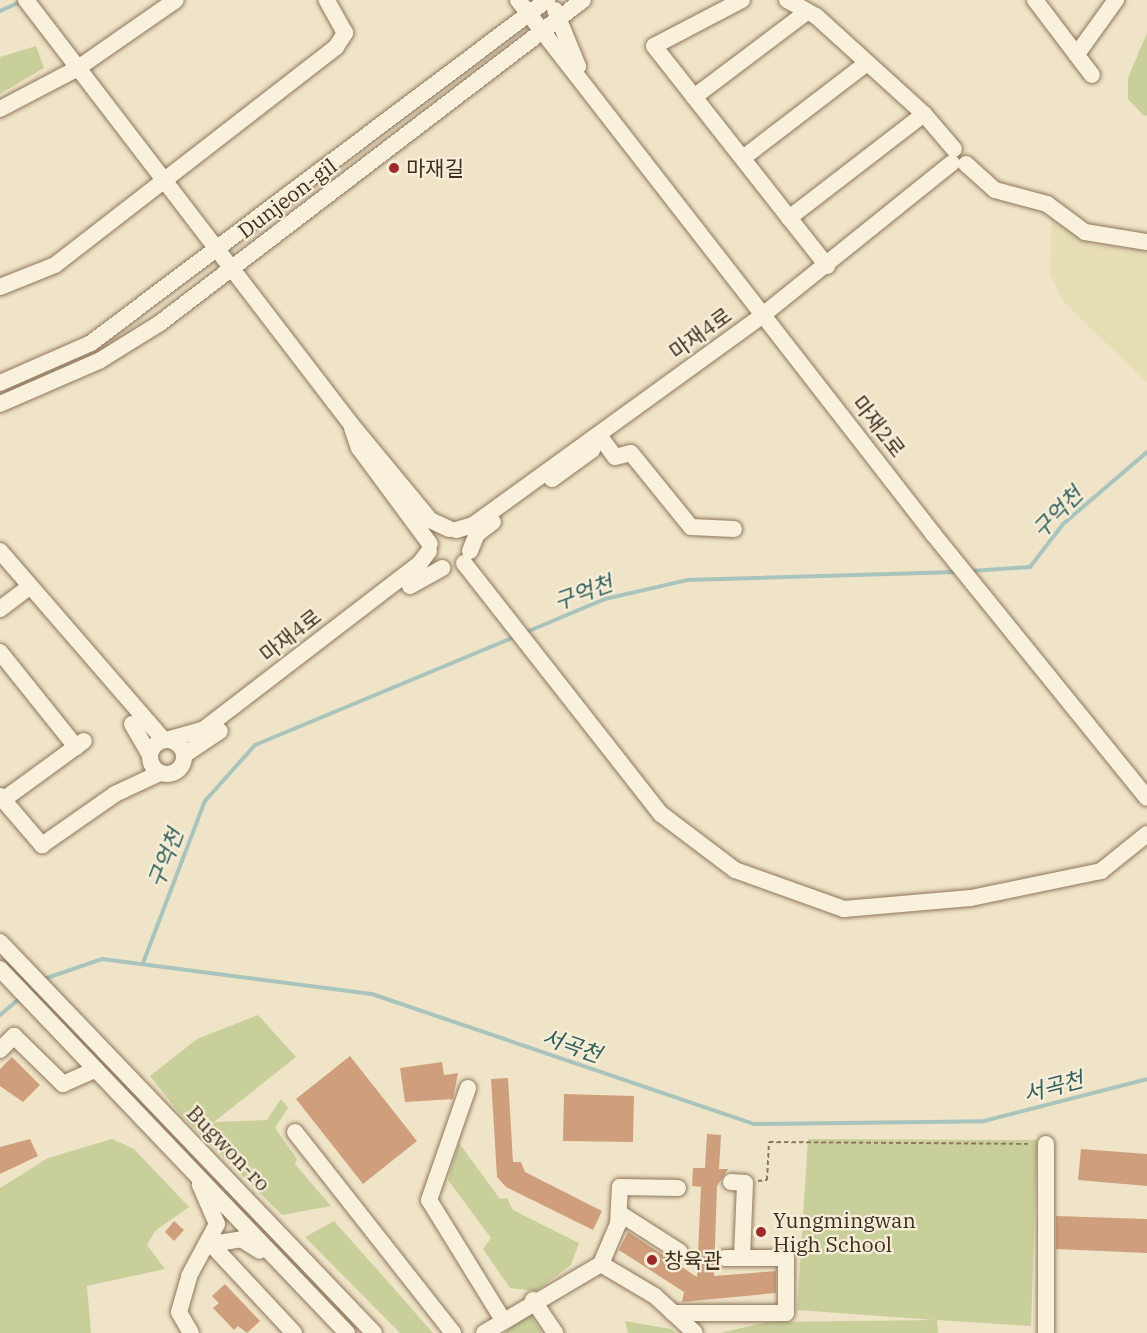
<!DOCTYPE html>
<meta charset="utf-8">
<style>
body{margin:0}
#map{position:relative;width:1147px;height:1333px;overflow:hidden;background:#f0e4c8;font-family:"IBM Plex Serif","Noto Sans KR",serif}
div>[style]{position:absolute}
[style*='--x']{left:calc(var(--x)*1px);top:calc(var(--y)*1px);width:calc(var(--w)*1px);rotate:calc(var(--a)*1deg)}
.farmland>*{inset:0;background:#e6deb5}
.green>*{inset:0;background:#c9cf9b}
.stream>*{height:4px;margin:-2px;padding:0 2px;transform-origin:2px;border-radius:2px;background:#a9c4bc}
.building>*{inset:0;background:#cf9f7d}
.path>*{height:2px;margin-top:-1px;transform-origin:0;background:repeating-linear-gradient(90deg,#8d765c 0 4.5px,transparent 0 7.5px)}
.roads{filter:drop-shadow(0 0 2px #8d765c) drop-shadow(0 0 2px #8d765c)}
.minor>*{height:16px;margin:-8px;padding:0 8px;transform-origin:8px;border-radius:8px;background:#faf1dc}
.minor>.ring{margin:-8px;padding:0;box-sizing:content-box;background:none;border:16px solid #faf1dc;border-radius:50%}
.dots>*{width:16px;height:16px;translate:-50% -50%;box-sizing:border-box;border:3px solid #f7eed8;border-radius:50%}
span{translate:-50% -50%;white-space:nowrap;text-align:center;line-height:1.15;-webkit-text-stroke:4.5px #f7eed8;paint-order:stroke}
.poi-label{font-size:21px;color:#3d2e20}
.left{translate:0 -50%;text-align:left}
.street-label{font-size:21px;color:#3d2e20}
.water-label{font-size:22px;color:#2f5d5a;font-style:italic}
</style>
<div id="map">
<div class="farmland">
<div style="clip-path:polygon(1052px 214px,1089px 244px,1147px 251px,1147px 383px,1063px 301px,1050px 274px)"></div>
</div>
<div class="green">
<div style="clip-path:polygon(1147px 33px,1147px 115px,1144px 116px,1128px 99px,1128px 78px)"></div>
<div style="clip-path:polygon(36px 46px,44px 68px,0 94px,0 57px)"></div>
<div style="clip-path:polygon(258px 1015px,296px 1057px,214px 1122px,267px 1120px,281px 1099px,288px 1108px,275px 1128px,297px 1159px,295px 1164px,331px 1206px,282px 1215px,180px 1114px,150px 1076px,197px 1039px)"></div>
<div style="clip-path:polygon(112px 1139px,134px 1149px,189px 1207px,155px 1231px,147px 1245px,165px 1269px,87px 1286px,91px 1333px,0 1333px,0 1188px,48px 1158px)"></div>
<div style="clip-path:polygon(808px 1139px,1037px 1140px,1031px 1326px,937px 1320px,938px 1333px,720px 1333px,767px 1322px,934px 1320px,797px 1310px)"></div>
<div style="clip-path:polygon(459px 1143px,500px 1199px,507px 1198px,513px 1210px,579px 1243px,571px 1265px,536px 1291px,510px 1288px,483px 1249px,491px 1238px,448px 1180px)"></div>
<div style="clip-path:polygon(334px 1221px,398px 1293px,433px 1333px,400px 1333px,305px 1237px)"></div>
<div style="clip-path:polygon(530px 1314px,542px 1333px,504px 1333px)"></div>
<div style="clip-path:polygon(625px 1321px,671px 1329px,676px 1333px,628px 1333px)"></div>
</div>
<div class="stream">
<div style="--x:0;--y:11;--w:24;--a:-24"></div>
<div style="--x:971;--y:571;--w:59;--a:-3.9"></div>
<div style="--x:1030;--y:567;--w:54;--a:-52.5"></div>
<div style="--x:1063;--y:524;--w:111;--a:-40.6"></div>
<div style="--x:524;--y:633;--w:88;--a:-22.8"></div>
<div style="--x:605;--y:599;--w:84;--a:-13"></div>
<div style="--x:687;--y:580;--w:270;--a:-1.7"></div>
<div style="--x:143;--y:963;--w:173;--a:-69.1"></div>
<div style="--x:205;--y:801;--w:75;--a:-48.2"></div>
<div style="--x:255;--y:745;--w:284;--a:-22.6"></div>
<div style="--x:41;--y:980;--w:65;--a:-19"></div>
<div style="--x:102;--y:959;--w:272;--a:7.4"></div>
<div style="--x:372;--y:994;--w:403;--a:18.8"></div>
<div style="--x:753;--y:1124;--w:231;--a:-0.7"></div>
<div style="--x:984;--y:1121;--w:168;--a:-14.4"></div>
<div style="--x:0;--y:1015;--w:26;--a:-40"></div>
</div>
<div class="building">
<div style="clip-path:polygon(350px 1056px,417px 1141px,363px 1184px,296px 1099px)"></div>
<div style="clip-path:polygon(12px 1057px,40px 1085px,23px 1102px,0 1086px,0 1069px)"></div>
<div style="clip-path:polygon(442px 1062px,444px 1075px,458px 1073px,453px 1099px,405px 1102px,400px 1068px)"></div>
<div style="clip-path:polygon(508px 1078px,513px 1162px,521px 1162px,525px 1172px,602px 1211px,593px 1230px,506px 1187px,497px 1177px,491px 1079px)"></div>
<div style="clip-path:polygon(564px 1094px,634px 1096px,633px 1142px,563px 1141px)"></div>
<div style="clip-path:polygon(707px 1134px,721px 1135px,719px 1169px,728px 1169px,717px 1186px,714px 1276px,776px 1271px,776px 1293px,682px 1302px,684px 1292px,619px 1250px,628px 1232px,697px 1277px,701px 1187px,692px 1186px,693px 1168px,705px 1168px)"></div>
<div style="clip-path:polygon(30px 1139px,38px 1156px,0 1174px,0 1147px)"></div>
<div style="clip-path:polygon(1081px 1149px,1147px 1154px,1147px 1186px,1078px 1180px)"></div>
<div style="clip-path:polygon(1056px 1216px,1147px 1219px,1147px 1253px,1056px 1249px)"></div>
<div style="clip-path:polygon(174px 1221px,184px 1230px,174px 1241px,165px 1232px)"></div>
<div style="clip-path:polygon(225px 1284px,260px 1321px,247px 1333px,238px 1326px,234px 1330px,213px 1308px,219px 1303px,212px 1296px)"></div>
</div>
<div class="path">
<div style="--x:758;--y:1181;--w:9;--a:-6"></div>
<div style="--x:767;--y:1180;--w:38;--a:-87"></div>
<div style="--x:769;--y:1142;--w:262;--a:0.4"></div>
</div>
<div class="roads">
<div class="minor">
<div style="--x:26;--y:0;--w:534;--a:52.53"></div>
<div style="--x:351;--y:424;--w:124;--a:50.5"></div>
<div style="--x:430;--y:520;--w:21;--a:25"></div>
<div style="--x:518;--y:0;--w:678;--a:52.13"></div>
<div style="--x:934;--y:535;--w:338;--a:51"></div>
<div style="--x:742;--y:0;--w:99;--a:152.4"></div>
<div style="--x:654;--y:46;--w:280;--a:51.8"></div>
<div style="--x:787;--y:0;--w:33;--a:29"></div>
<div style="--x:816;--y:16;--w:146;--a:42.2"></div>
<div style="--x:924;--y:114;--w:46;--a:49.4"></div>
<div style="--x:1035;--y:0;--w:94;--a:52.8"></div>
<div style="--x:555;--y:10;--w:61;--a:67.7"></div>
<div style="--x:1077;--y:54;--w:67;--a:-54.2"></div>
<div style="--x:694;--y:97;--w:141;--a:-37"></div>
<div style="--x:0;--y:109;--w:88;--a:-27.7"></div>
<div style="--x:78;--y:68;--w:119;--a:-34.8"></div>
<div style="--x:743;--y:158;--w:156;--a:-37.5"></div>
<div style="--x:966;--y:164;--w:39;--a:42"></div>
<div style="--x:995;--y:190;--w:54;--a:15.1"></div>
<div style="--x:1047;--y:204;--w:47;--a:36.4"></div>
<div style="--x:1085;--y:232;--w:63;--a:9.2"></div>
<div style="--x:789;--y:218;--w:170;--a:-37.6"></div>
<div style="--x:0;--y:287;--w:59;--a:-21.8"></div>
<div style="--x:55;--y:265;--w:356;--a:-37.8"></div>
<div style="--x:336;--y:47;--w:17;--a:-57"></div>
<div style="--x:345;--y:33;--w:38;--a:-119"></div>
<div style="--x:0;--y:383;--w:99;--a:-23.7"></div>
<div style="--x:91;--y:343;--w:571;--a:-36.95"></div>
<div style="--x:0;--y:404;--w:108;--a:-23.5"></div>
<div style="--x:99;--y:361;--w:72;--a:-31.9"></div>
<div style="--x:160;--y:323;--w:532;--a:-37.37"></div>
<div style="--x:352;--y:428;--w:21;--a:71"></div>
<div style="--x:359;--y:448;--w:119;--a:53.5"></div>
<div style="--x:599;--y:435;--w:27;--a:54"></div>
<div style="--x:615;--y:457;--w:16;--a:-14"></div>
<div style="--x:631;--y:453;--w:95;--a:51"></div>
<div style="--x:691;--y:527;--w:43;--a:2.7"></div>
<div style="--x:552;--y:479;--w:49;--a:-35.9"></div>
<div style="--x:592;--y:450;--w:17;--a:-65"></div>
<div style="--x:456;--y:530;--w:18;--a:-16"></div>
<div style="--x:473;--y:525;--w:359;--a:-35.9"></div>
<div style="--x:764;--y:314;--w:241;--a:-38.8"></div>
<div style="--x:0;--y:551;--w:250;--a:49.1"></div>
<div style="--x:470;--y:551;--w:18;--a:-68"></div>
<div style="--x:477;--y:534;--w:20;--a:-37"></div>
<div style="--x:464;--y:563;--w:319;--a:51.9"></div>
<div style="--x:661;--y:814;--w:93;--a:37.1"></div>
<div style="--x:735;--y:870;--w:116;--a:19.7"></div>
<div style="--x:844;--y:909;--w:127;--a:-5"></div>
<div style="--x:971;--y:898;--w:133;--a:-11.7"></div>
<div style="--x:1101;--y:871;--w:59;--a:-38.8"></div>
<div style="--x:410;--y:586;--w:37;--a:-29"></div>
<div style="--x:0;--y:609;--w:36;--a:-37"></div>
<div style="--x:0;--y:652;--w:122;--a:51.3"></div>
<div style="--x:132;--y:724;--w:36;--a:60"></div>
<div style="--x:170;--y:739;--w:35;--a:-16"></div>
<div style="--x:204;--y:729;--w:272;--a:-37.5"></div>
<div style="--x:420;--y:563;--w:15;--a:-53"></div>
<div class="ring" style="left:150px;top:740px;width:18px;height:18px"></div>
<div style="--x:184;--y:755;--w:43;--a:-33.7"></div>
<div style="--x:0;--y:796;--w:65;--a:49.4"></div>
<div style="--x:42;--y:845;--w:89;--a:-34.9"></div>
<div style="--x:115;--y:794;--w:50;--a:-25"></div>
<div style="--x:3;--y:800;--w:100;--a:-36.1"></div>
<div style="--x:0;--y:942;--w:541;--a:46.27"></div>
<div style="--x:0;--y:969;--w:503;--a:46.37"></div>
<div style="--x:0;--y:1050;--w:20;--a:-45"></div>
<div style="--x:14;--y:1036;--w:69;--a:44.4"></div>
<div style="--x:63;--y:1084;--w:36;--a:-24"></div>
<div style="--x:468;--y:1088;--w:119;--a:109.2"></div>
<div style="--x:429;--y:1200;--w:141;--a:58.3"></div>
<div style="--x:295;--y:1132;--w:256;--a:51.8"></div>
<div style="--x:731;--y:1182;--w:14;--a:4"></div>
<div style="--x:745;--y:1183;--w:75;--a:92.3"></div>
<div style="--x:619;--y:1213;--w:72;--a:32.6"></div>
<div style="--x:211;--y:1244;--w:122;--a:47"></div>
<div style="--x:211;--y:1244;--w:30;--a:-9"></div>
<div style="--x:241;--y:1239;--w:22;--a:32"></div>
<div style="--x:601;--y:1264;--w:43;--a:-67"></div>
<div style="--x:618;--y:1224;--w:37;--a:-87"></div>
<div style="--x:620;--y:1187;--w:58;--a:1"></div>
<div style="--x:533;--y:1300;--w:40;--a:56"></div>
<div style="--x:673;--y:1313;--w:113;--a:0"></div>
<div style="--x:786;--y:1313;--w:55;--a:-90"></div>
<div style="--x:786;--y:1258;--w:61;--a:180"></div>
<div style="--x:191;--y:1333;--w:24;--a:-120"></div>
<div style="--x:179;--y:1312;--w:37;--a:-74"></div>
<div style="--x:189;--y:1276;--w:59;--a:-61.7"></div>
<div style="--x:217;--y:1224;--w:43;--a:-113.6"></div>
<div style="--x:484;--y:1333;--w:136;--a:-30.5"></div>
<div style="--x:601;--y:1264;--w:63;--a:30.7"></div>
<div style="--x:655;--y:1296;--w:54;--a:42.8"></div>
<div style="--x:1046;--y:1333;--w:189;--a:-90"></div>
</div>
</div>
<div class="dots">
<div style="left:394px;top:168px;background:#9e2a2b"></div>
<div style="left:761px;top:1232px;background:#9e2a2b"></div>
<div style="left:652px;top:1260px;background:#9e2a2b"></div>
</div>
<div class="poi-label">
<span class="left" style="left:406px;top:168px">마재길</span>
<span class="left" style="left:773px;top:1232px">Yungmingwan<br>High School</span>
<span class="left" style="left:664px;top:1260px">창육관</span>
</div>
<div class="street-label">
<span style="left:287px;top:198px;rotate:-37deg">Dunjeon-gil</span>
<span style="left:700px;top:333px;rotate:-36deg">마재4로</span>
<span style="left:879px;top:426px;rotate:52deg">마재2로</span>
<span style="left:290px;top:635px;rotate:-38deg">마재4로</span>
<span style="left:229px;top:1148px;rotate:46deg">Bugwon-ro</span>
</div>
<div class="water-label">
<span style="left:1057px;top:512px;rotate:-46deg">구억천</span>
<span style="left:583px;top:592px;rotate:-20deg">구억천</span>
<span style="left:165px;top:858px;rotate:-69deg">구억천</span>
<span style="left:572px;top:1045px;rotate:19deg">서곡천</span>
<span style="left:1053px;top:1086px;rotate:-15deg">서곡천</span>
</div>
</div>
